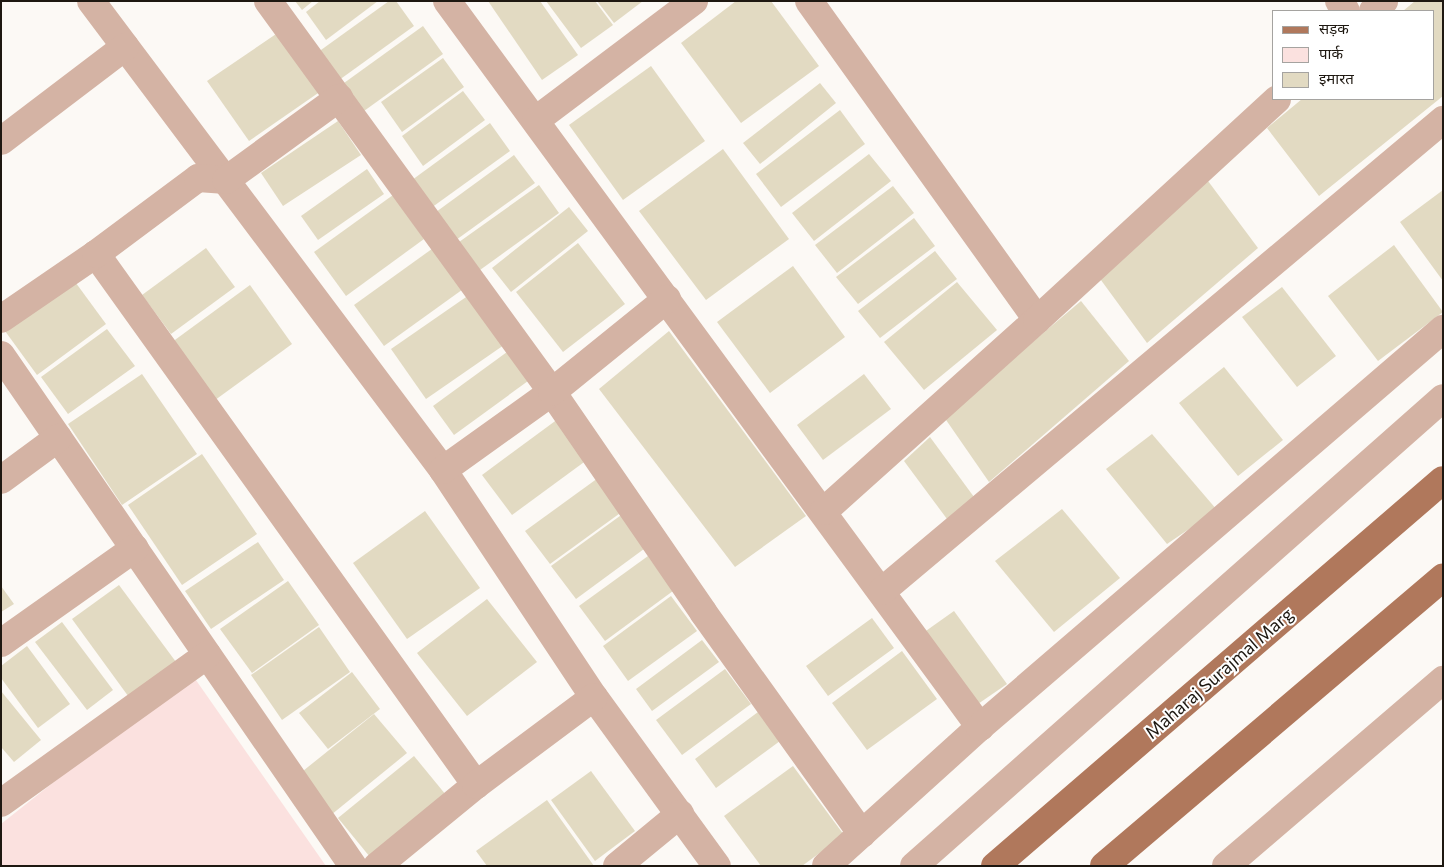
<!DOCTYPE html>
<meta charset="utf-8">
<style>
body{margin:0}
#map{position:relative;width:1444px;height:867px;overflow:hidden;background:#fcf9f5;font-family:Commissioner,"Noto Sans Devanagari",sans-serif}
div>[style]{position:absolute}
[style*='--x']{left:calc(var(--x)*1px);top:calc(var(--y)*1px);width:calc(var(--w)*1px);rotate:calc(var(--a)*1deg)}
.green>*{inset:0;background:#fbe1df}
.building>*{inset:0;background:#e2dac2}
.minor>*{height:28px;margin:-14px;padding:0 14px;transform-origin:14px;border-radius:14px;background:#d4b3a4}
.major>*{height:28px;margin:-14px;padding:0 14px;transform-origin:14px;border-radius:14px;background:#b0785c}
span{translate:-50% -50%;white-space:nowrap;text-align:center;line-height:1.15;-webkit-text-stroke:4px #fff;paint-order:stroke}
.street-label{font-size:18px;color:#1e1811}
.frame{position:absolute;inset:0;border:2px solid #1e1811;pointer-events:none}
.legend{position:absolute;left:1272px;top:10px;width:162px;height:90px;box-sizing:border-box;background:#fff;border:1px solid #a5a3a0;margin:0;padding:6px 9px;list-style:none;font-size:15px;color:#1e1811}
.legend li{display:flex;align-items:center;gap:10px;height:25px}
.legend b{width:25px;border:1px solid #a5a3a0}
</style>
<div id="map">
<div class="green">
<div style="clip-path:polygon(191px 673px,326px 866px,1px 866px,1px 824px)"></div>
</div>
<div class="building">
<div style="clip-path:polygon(295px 1px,313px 1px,302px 10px)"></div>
<div style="clip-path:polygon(320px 1px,378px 1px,326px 40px,306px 12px)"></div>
<div style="clip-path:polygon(389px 1px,396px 1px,414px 26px,335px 83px,314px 55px)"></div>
<div style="clip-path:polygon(488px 1px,540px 1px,578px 55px,542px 80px)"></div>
<div style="clip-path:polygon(546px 1px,595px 1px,613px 25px,581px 48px)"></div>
<div style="clip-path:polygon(597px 1px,643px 1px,614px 23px)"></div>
<div style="clip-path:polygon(736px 1px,771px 1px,819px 66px,741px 123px,681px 43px)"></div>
<div style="clip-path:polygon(1415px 1px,1443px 1px,1443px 96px,1319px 196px,1267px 128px,1302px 99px,1433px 99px,1433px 11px,1403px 11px)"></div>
<div style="clip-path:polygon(423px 26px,443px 54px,364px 111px,344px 83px)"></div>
<div style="clip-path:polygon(279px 32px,321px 91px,249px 141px,207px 81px)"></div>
<div style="clip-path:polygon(443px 58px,464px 87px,402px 132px,381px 102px)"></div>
<div style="clip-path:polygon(651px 66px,705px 141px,623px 200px,569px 125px)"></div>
<div style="clip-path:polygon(820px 83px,836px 103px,760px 164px,743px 143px)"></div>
<div style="clip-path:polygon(463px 91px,485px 120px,423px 166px,402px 136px)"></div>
<div style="clip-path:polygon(840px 110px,865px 144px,781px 207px,756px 174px)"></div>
<div style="clip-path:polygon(338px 121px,361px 155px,283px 206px,261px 173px)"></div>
<div style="clip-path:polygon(490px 123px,510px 151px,431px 208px,412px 180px)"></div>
<div style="clip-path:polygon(723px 149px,789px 239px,706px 300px,639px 211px)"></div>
<div style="clip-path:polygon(869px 154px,891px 181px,814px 241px,792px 213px)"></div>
<div style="clip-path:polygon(514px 155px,535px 183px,456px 240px,436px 212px)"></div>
<div style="clip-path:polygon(367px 169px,384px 194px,318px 240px,301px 216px)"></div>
<div style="clip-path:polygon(1208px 181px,1258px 248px,1147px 343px,1098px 276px)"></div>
<div style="clip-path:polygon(539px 185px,559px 213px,480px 270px,459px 242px)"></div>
<div style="clip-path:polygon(893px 186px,914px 213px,837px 273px,815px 245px)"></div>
<div style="clip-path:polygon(1443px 190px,1443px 281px,1400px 222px)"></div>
<div style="clip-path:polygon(393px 195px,424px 239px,346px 296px,314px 252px)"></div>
<div style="clip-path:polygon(569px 207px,588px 231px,511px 292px,492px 268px)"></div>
<div style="clip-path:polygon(914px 218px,935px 246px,858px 304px,836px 277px)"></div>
<div style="clip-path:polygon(578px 243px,625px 304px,563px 352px,516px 292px)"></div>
<div style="clip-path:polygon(1394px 245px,1443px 312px,1378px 361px,1328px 296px)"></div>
<div style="clip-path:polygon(436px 246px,466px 287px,384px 346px,354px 305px)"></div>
<div style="clip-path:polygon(206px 248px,235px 287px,171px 334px,142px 295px)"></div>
<div style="clip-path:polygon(935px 251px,957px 279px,880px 338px,858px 311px)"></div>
<div style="clip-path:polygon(793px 266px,845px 337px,770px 393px,717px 322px)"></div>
<div style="clip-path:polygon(73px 279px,106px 324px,37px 375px,5px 331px)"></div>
<div style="clip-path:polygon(957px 282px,997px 330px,924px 390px,884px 342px)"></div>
<div style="clip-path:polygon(250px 285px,292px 344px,211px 403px,168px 345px)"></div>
<div style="clip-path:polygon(1282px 287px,1336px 356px,1297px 387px,1242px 317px)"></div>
<div style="clip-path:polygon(469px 295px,504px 345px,426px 399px,391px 349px)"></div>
<div style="clip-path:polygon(1081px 301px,1129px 361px,989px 482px,944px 417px)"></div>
<div style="clip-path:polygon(107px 329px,135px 366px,68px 414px,41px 377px)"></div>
<div style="clip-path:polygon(669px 331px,806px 516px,735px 567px,599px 389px)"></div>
<div style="clip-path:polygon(507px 352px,528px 381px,454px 435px,433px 406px)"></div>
<div style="clip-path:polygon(1224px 367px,1283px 440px,1238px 476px,1179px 403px)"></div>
<div style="clip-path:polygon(142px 374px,197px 454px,122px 505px,68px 424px)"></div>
<div style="clip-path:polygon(864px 374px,891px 409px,823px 460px,797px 425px)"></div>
<div style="clip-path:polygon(562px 416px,591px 457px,512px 515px,482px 475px)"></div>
<div style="clip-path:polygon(1152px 434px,1217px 510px,1167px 544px,1106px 469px)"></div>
<div style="clip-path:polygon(930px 437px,974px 497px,947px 519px,904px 461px)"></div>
<div style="clip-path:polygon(202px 454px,257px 534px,182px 585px,128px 505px)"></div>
<div style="clip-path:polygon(598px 478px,623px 511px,550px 564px,525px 531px)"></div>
<div style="clip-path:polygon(1062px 509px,1120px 578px,1054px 632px,995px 561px)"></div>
<div style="clip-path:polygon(425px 511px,480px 588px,407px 639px,353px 563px)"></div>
<div style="clip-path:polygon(624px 513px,648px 546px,576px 599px,551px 566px)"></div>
<div style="clip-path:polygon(258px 542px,284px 580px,211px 629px,185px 591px)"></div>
<div style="clip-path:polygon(648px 556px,673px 591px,605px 641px,579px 606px)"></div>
<div style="clip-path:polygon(288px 581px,319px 625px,252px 673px,220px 629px)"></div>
<div style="clip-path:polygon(119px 585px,179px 666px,131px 700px,72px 619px)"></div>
<div style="clip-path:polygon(1px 586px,14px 604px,1px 612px)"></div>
<div style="clip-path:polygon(671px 596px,697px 631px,628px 681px,603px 646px)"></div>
<div style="clip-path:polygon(487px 599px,537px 662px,467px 716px,417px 653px)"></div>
<div style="clip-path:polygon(954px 611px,1007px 684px,975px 706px,923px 633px)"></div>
<div style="clip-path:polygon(872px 618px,894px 648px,828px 696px,806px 666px)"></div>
<div style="clip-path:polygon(62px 622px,113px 690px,87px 710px,35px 642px)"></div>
<div style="clip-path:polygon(319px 627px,350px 672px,282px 720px,251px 675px)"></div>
<div style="clip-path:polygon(702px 640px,719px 662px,652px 711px,636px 689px)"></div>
<div style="clip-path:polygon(27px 646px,70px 704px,38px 728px,1px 678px,1px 666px)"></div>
<div style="clip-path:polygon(902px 651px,937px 699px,867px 750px,832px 703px)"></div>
<div style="clip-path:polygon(725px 669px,751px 704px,682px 755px,656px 720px)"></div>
<div style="clip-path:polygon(352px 672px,380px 709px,328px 749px,299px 713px)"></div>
<div style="clip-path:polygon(1px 691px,41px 740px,14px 762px,1px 747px)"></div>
<div style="clip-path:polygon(758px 712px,780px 741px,716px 788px,695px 759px)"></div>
<div style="clip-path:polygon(374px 714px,407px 753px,331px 815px,298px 775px)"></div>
<div style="clip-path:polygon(414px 756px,446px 795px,370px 857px,338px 818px)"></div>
<div style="clip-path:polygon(793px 766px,844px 835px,802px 866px,761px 866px,724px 816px)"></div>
<div style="clip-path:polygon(591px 771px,635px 831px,595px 861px,551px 800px)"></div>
<div style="clip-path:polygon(547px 800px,594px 866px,487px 866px,476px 851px)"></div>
</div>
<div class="minor">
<div style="--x:91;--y:1;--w:586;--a:53.11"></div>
<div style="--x:443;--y:470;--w:273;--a:56.4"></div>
<div style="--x:594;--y:697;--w:209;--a:54"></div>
<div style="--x:268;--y:1;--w:483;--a:54"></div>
<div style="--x:552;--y:392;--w:267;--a:55.5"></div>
<div style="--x:703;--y:612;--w:273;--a:54.4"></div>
<div style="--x:447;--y:1;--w:901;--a:53.72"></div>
<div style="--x:809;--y:1;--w:392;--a:54.4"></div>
<div style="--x:1339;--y:1;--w:12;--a:55"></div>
<div style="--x:1373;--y:11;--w:15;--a:-42"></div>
<div style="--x:536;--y:120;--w:198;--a:-37"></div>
<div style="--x:1;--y:141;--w:156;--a:-37.2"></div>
<div style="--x:96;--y:254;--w:653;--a:54.41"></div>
<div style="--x:1;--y:319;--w:115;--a:-34.4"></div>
<div style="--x:96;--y:254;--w:127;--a:-36.7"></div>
<div style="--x:198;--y:178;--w:28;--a:4"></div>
<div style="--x:226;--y:180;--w:140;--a:-36"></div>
<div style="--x:1;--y:355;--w:621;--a:55.44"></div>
<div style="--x:443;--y:470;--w:134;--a:-35.6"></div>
<div style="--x:552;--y:392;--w:148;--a:-39"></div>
<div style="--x:1;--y:480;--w:71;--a:-36.4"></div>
<div style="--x:824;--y:511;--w:286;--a:-41.9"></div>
<div style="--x:1037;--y:320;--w:326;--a:-42.6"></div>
<div style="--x:882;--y:591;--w:733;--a:-40.02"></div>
<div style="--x:1;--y:643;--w:164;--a:-35.3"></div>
<div style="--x:1;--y:803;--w:254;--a:-35.7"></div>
<div style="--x:377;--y:866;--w:128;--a:-39.3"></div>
<div style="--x:476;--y:785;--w:147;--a:-36.7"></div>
<div style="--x:617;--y:866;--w:82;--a:-39.5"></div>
<div style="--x:826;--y:866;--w:207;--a:-42.1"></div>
<div style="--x:980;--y:727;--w:611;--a:-40.68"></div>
<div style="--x:914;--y:866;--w:706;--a:-41.5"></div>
<div style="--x:1226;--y:866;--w:286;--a:-40.6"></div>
</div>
<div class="major">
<div style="--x:995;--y:866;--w:591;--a:-40.75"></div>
<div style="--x:1104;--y:866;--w:445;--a:-40.4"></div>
</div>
<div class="street-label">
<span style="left:1219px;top:673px;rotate:-41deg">Maharaj Surajmal Marg</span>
</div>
<div class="frame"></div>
<ul class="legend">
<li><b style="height:6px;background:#b0785c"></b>सड़क</li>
<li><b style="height:14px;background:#fbe1df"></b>पार्क</li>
<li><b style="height:14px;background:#e2dac2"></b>इमारत</li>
</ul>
</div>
